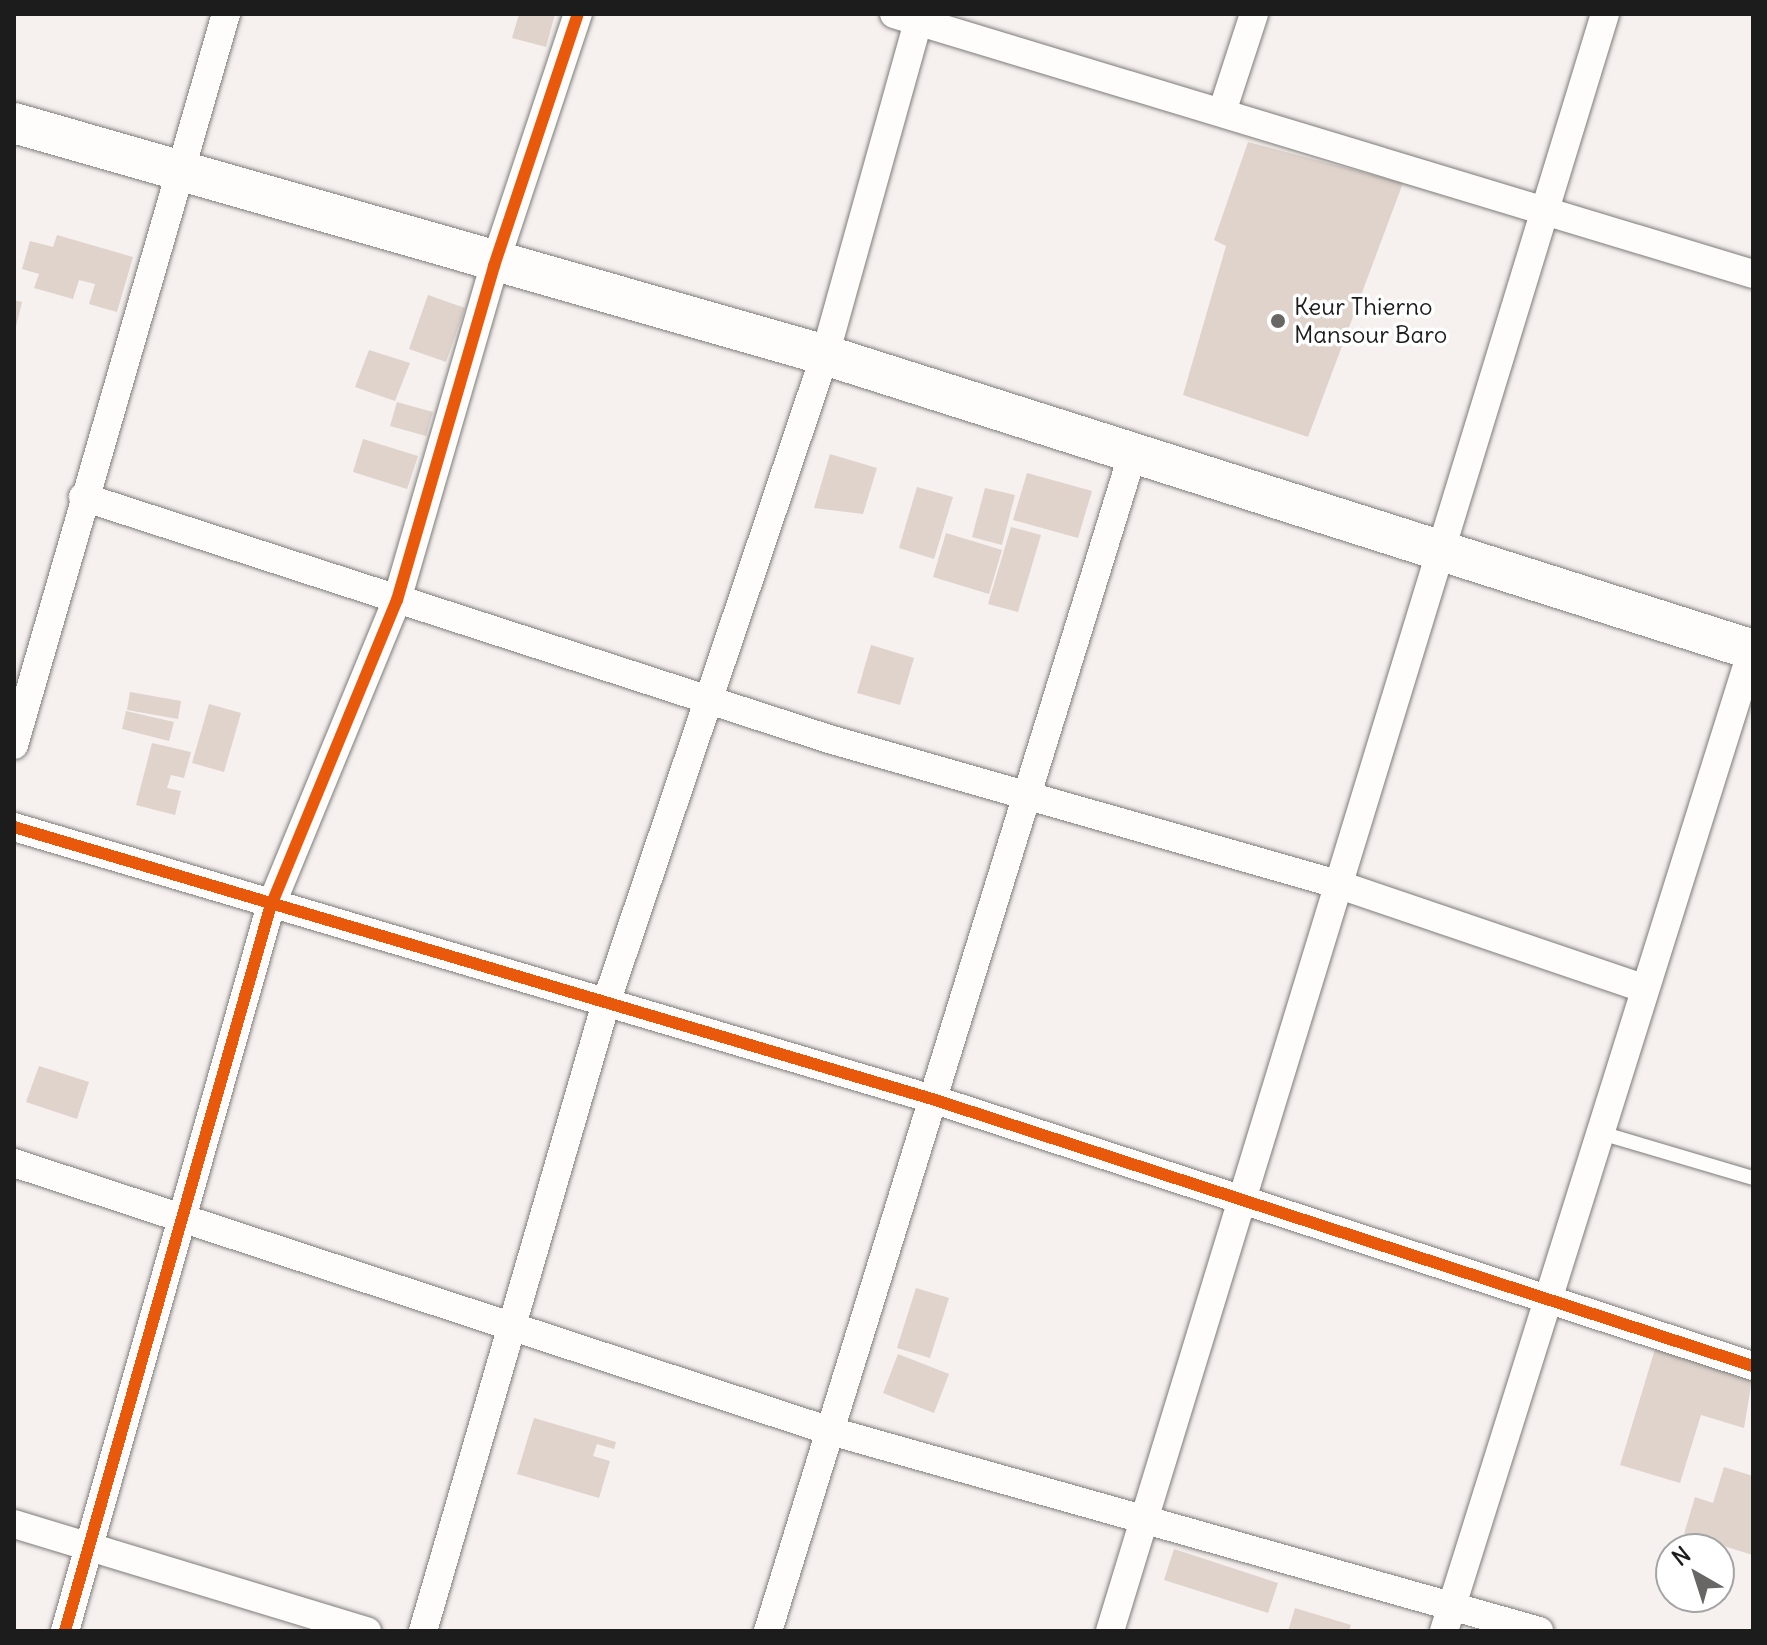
<!DOCTYPE html>
<style>
body{margin:0}
#map{position:relative;width:1767px;height:1645px;overflow:hidden;background:#f6f1ee;font-family:Delius,sans-serif}
div>[style]{position:absolute}
[style*='--x']{left:calc(var(--x)*1px);top:calc(var(--y)*1px);width:calc(var(--w)*1px);rotate:calc(var(--a)*1deg)}
.building>*{inset:0;background:#dfd3cc}
.roads{filter:drop-shadow(0 0 2px #7e7c7a) drop-shadow(0 0 2px #7e7c7a)}
.lane>*{height:14px;margin:-7px;padding:0 7px;transform-origin:7px;border-radius:7px;background:#fefdfc}
.street>*{height:28px;margin:-14px;padding:0 14px;transform-origin:14px;border-radius:14px;background:#fefdfc}
.secondary>*{height:40px;margin:-20px;padding:0 20px;transform-origin:20px;border-radius:20px;background:#fefdfc}
.cycleway>*{height:12px;margin:-6px;padding:0 6px;transform-origin:6px;border-radius:6px;background:#e8590c}
.dots>*{width:22px;height:22px;translate:-50% -50%;box-sizing:border-box;border:4px solid #fff;border-radius:50%}
span{translate:-50% -50%;white-space:nowrap;text-align:center;line-height:1.15;-webkit-text-stroke:7px #fff;paint-order:stroke}
.poi-label{font-size:24px;color:#1c1c1c}
.left{translate:0 -50%;text-align:left}
.frame{position:absolute;inset:0;border:16px solid #1c1c1c;pointer-events:none}
.north{position:absolute;left:1655px;top:1533px;width:80px;height:80px;box-sizing:border-box;background:#fff;border:2px solid #a4a4a4;border-radius:50%;rotate:321deg;font-size:22px;font-weight:700;line-height:32px;text-align:center;color:#1c1c1c}
.north::after{content:'';display:block;margin:auto;width:28px;height:36px;background:#686766;clip-path:polygon(50% 0,100% 100%,50% 72%,0 100%)}
</style>
<div id="map">
<div class="building">
<div style="clip-path:polygon(519px 14px,555px 14px,546px 47px,512px 38px)"></div>
<div style="clip-path:polygon(1248px 142px,1403px 183px,1308px 437px,1183px 395px,1226px 246px,1214px 240px)"></div>
<div style="clip-path:polygon(57px 235px,133px 257px,117px 312px,89px 304px,95px 284px,79px 280px,73px 299px,34px 288px,39px 274px,22px 269px,30px 241px,53px 247px)"></div>
<div style="clip-path:polygon(428px 295px,465px 308px,446px 362px,409px 349px)"></div>
<div style="clip-path:polygon(14px 300px,22px 302px,15px 331px,14px 331px)"></div>
<div style="clip-path:polygon(369px 350px,410px 363px,395px 401px,355px 387px)"></div>
<div style="clip-path:polygon(397px 402px,433px 412px,426px 436px,390px 426px)"></div>
<div style="clip-path:polygon(363px 439px,418px 456px,407px 489px,353px 472px)"></div>
<div style="clip-path:polygon(830px 454px,877px 468px,863px 514px,814px 508px)"></div>
<div style="clip-path:polygon(1027px 473px,1092px 491px,1078px 538px,1013px 520px)"></div>
<div style="clip-path:polygon(917px 487px,953px 497px,934px 559px,899px 548px)"></div>
<div style="clip-path:polygon(985px 488px,1015px 495px,1002px 545px,972px 537px)"></div>
<div style="clip-path:polygon(1011px 527px,1041px 535px,1018px 612px,988px 604px)"></div>
<div style="clip-path:polygon(946px 533px,1002px 550px,989px 594px,933px 577px)"></div>
<div style="clip-path:polygon(871px 645px,914px 658px,900px 705px,857px 693px)"></div>
<div style="clip-path:polygon(130px 692px,181px 701px,178px 719px,127px 710px)"></div>
<div style="clip-path:polygon(209px 704px,241px 713px,224px 772px,192px 763px)"></div>
<div style="clip-path:polygon(126px 711px,174px 722px,169px 741px,122px 729px)"></div>
<div style="clip-path:polygon(152px 743px,191px 752px,184px 778px,171px 775px,167px 788px,181px 791px,175px 815px,136px 805px)"></div>
<div style="clip-path:polygon(39px 1066px,89px 1082px,77px 1119px,26px 1102px)"></div>
<div style="clip-path:polygon(916px 1288px,949px 1298px,930px 1358px,897px 1348px)"></div>
<div style="clip-path:polygon(1655px 1349px,1753px 1374px,1744px 1428px,1701px 1415px,1680px 1483px,1620px 1465px)"></div>
<div style="clip-path:polygon(898px 1354px,949px 1374px,934px 1413px,883px 1393px)"></div>
<div style="clip-path:polygon(534px 1418px,616px 1442px,614px 1449px,597px 1444px,593px 1456px,610px 1461px,599px 1498px,517px 1474px)"></div>
<div style="clip-path:polygon(1724px 1467px,1753px 1476px,1753px 1555px,1684px 1534px,1695px 1497px,1713px 1503px)"></div>
<div style="clip-path:polygon(1174px 1549px,1278px 1583px,1268px 1613px,1164px 1580px)"></div>
<div style="clip-path:polygon(1295px 1608px,1351px 1625px,1349px 1631px,1288px 1631px)"></div>
</div>
<div class="roads">
<div class="lane">
<div style="--x:1601;--y:1133;--w:159;--a:16.5"></div>
</div>
<div class="street">
<div style="--x:894;--y:14;--w:897;--a:16.84"></div>
<div style="--x:1223;--y:109;--w:100;--a:-71.9"></div>
<div style="--x:83;--y:497;--w:784;--a:17.97"></div>
<div style="--x:829;--y:739;--w:528;--a:15.93"></div>
<div style="--x:1337;--y:884;--w:323;--a:18.8"></div>
<div style="--x:14;--y:745;--w:761;--a:-73.83"></div>
<div style="--x:14;--y:827;--w:954;--a:16.5"></div>
<div style="--x:929;--y:1098;--w:866;--a:18.02"></div>
<div style="--x:14;--y:1163;--w:856;--a:18.18"></div>
<div style="--x:827;--y:1430;--w:740;--a:15.76"></div>
<div style="--x:14;--y:1524;--w:369;--a:16.9"></div>
<div style="--x:65;--y:1631;--w:752;--a:-74.17"></div>
<div style="--x:270;--y:908;--w:333;--a:-67.6"></div>
<div style="--x:397;--y:600;--w:348;--a:-73.8"></div>
<div style="--x:494;--y:266;--w:266;--a:-71.6"></div>
<div style="--x:423;--y:1631;--w:651;--a:-73.76"></div>
<div style="--x:605;--y:1006;--w:687;--a:-71.33"></div>
<div style="--x:825;--y:355;--w:354;--a:-74.4"></div>
<div style="--x:768;--y:1631;--w:1230;--a:-72.79"></div>
<div style="--x:1110;--y:1631;--w:1691;--a:-72.98"></div>
<div style="--x:1444;--y:1631;--w:1028;--a:-72.57"></div>
</div>
<div class="secondary">
<div style="--x:14;--y:123;--w:844;--a:15.96"></div>
<div style="--x:825;--y:355;--w:974;--a:17.63"></div>
</div>
</div>
<div class="cycleway">
<div style="--x:14;--y:827;--w:954;--a:16.5"></div>
<div style="--x:929;--y:1098;--w:866;--a:18.02"></div>
<div style="--x:65;--y:1631;--w:752;--a:-74.17"></div>
<div style="--x:270;--y:908;--w:333;--a:-67.6"></div>
<div style="--x:397;--y:600;--w:348;--a:-73.8"></div>
<div style="--x:494;--y:266;--w:266;--a:-71.6"></div>
</div>
<div class="dots">
<div style="left:1278px;top:321px;background:#686766"></div>
</div>
<div class="poi-label">
<span class="left" style="left:1294px;top:321px">Keur Thierno<br>Mansour Baro</span>
</div>
<div class="frame"></div>
<div class="north">N</div>
</div>
